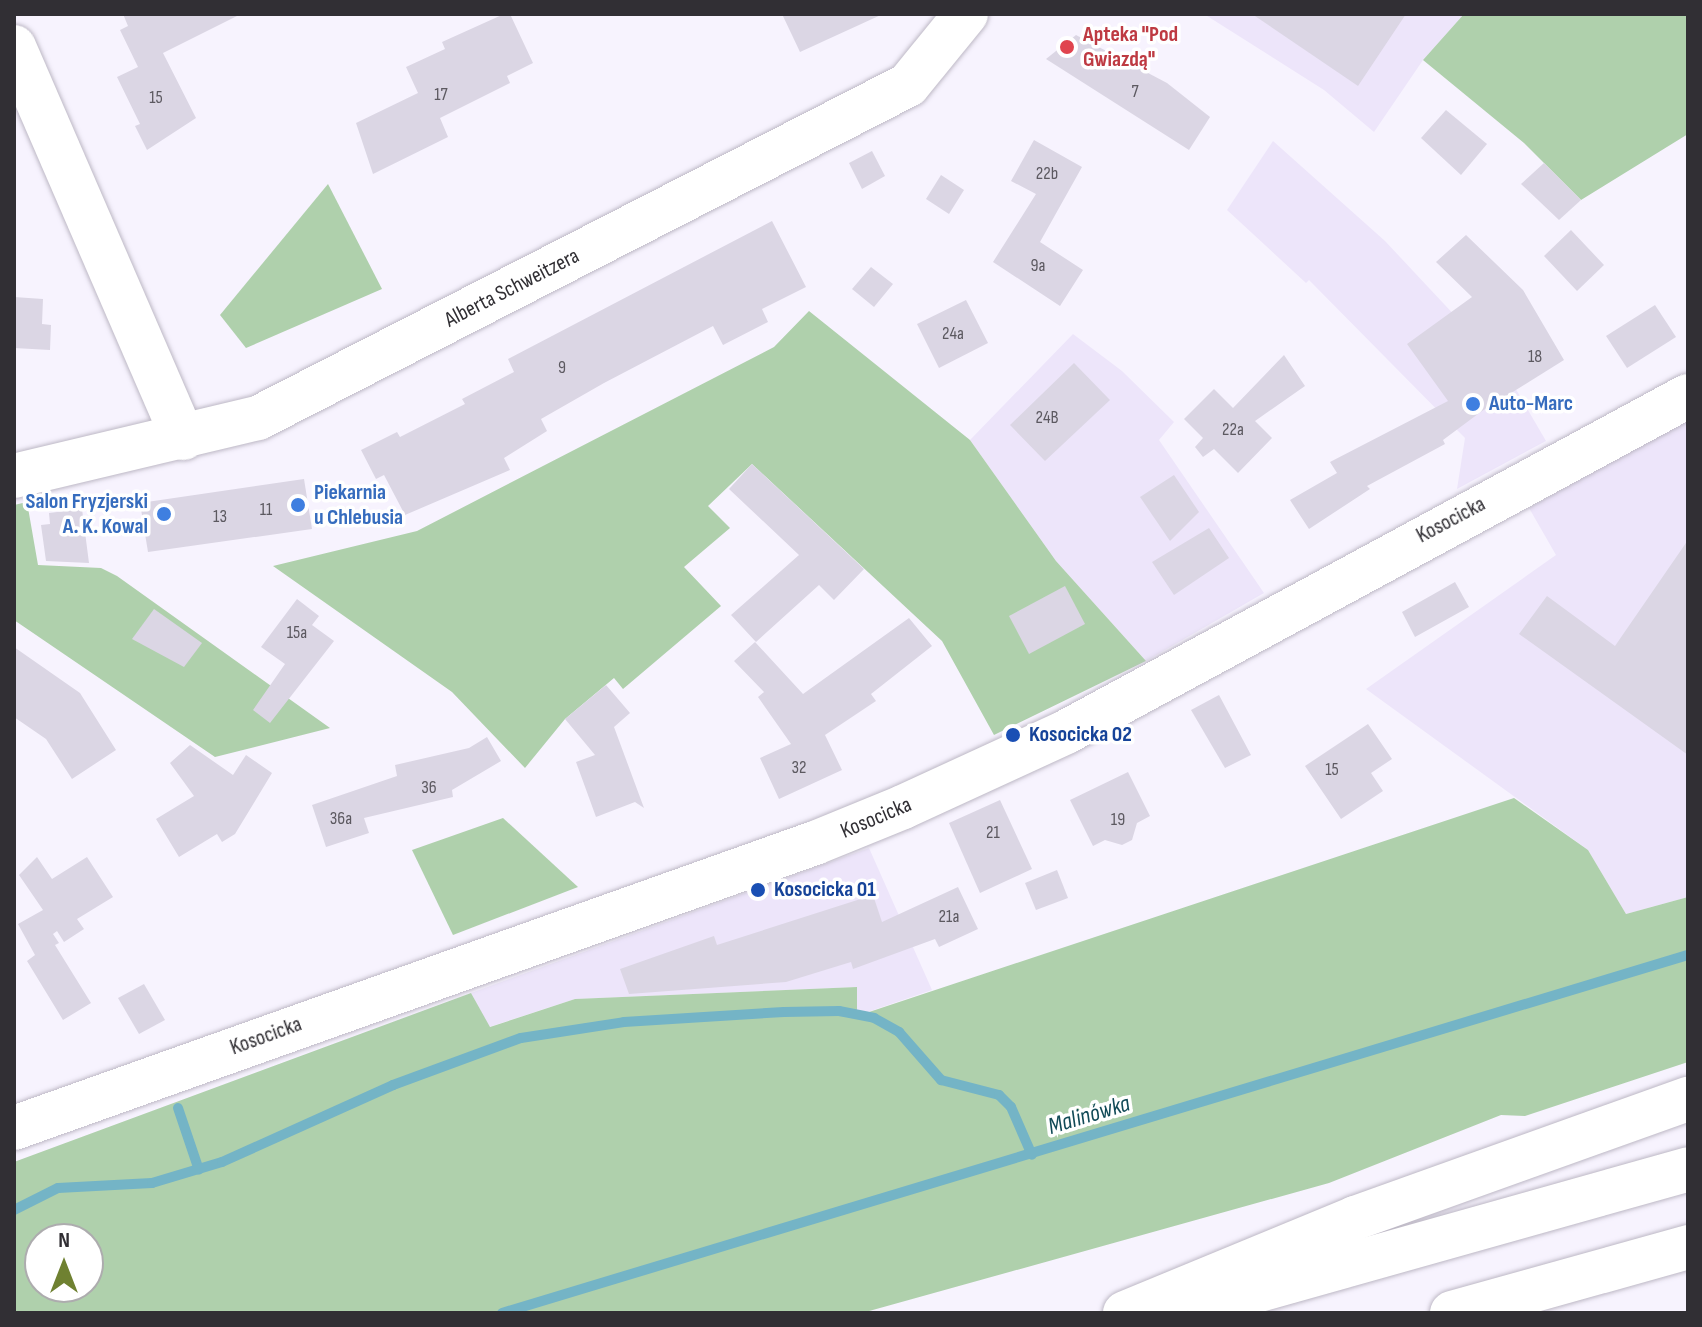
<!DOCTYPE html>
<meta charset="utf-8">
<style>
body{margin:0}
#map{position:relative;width:1702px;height:1327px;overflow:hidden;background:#f7f3fe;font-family:"Sofia Sans Condensed",sans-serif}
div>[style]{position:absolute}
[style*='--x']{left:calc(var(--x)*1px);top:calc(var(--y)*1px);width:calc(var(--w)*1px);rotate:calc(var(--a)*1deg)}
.built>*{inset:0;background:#ede5fa}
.green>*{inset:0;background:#afd0ac}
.stream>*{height:10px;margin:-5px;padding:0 5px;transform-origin:5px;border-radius:5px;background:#74b4c6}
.building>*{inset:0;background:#dbd6e4}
.roads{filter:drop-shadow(0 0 2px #bdb8c5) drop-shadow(0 0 2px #bdb8c5)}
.minor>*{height:44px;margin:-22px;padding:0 22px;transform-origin:22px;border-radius:22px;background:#fff}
.highway>*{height:44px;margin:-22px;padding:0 22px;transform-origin:22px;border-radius:22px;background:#fff}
.dots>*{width:22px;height:22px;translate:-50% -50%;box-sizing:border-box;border:4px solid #fff;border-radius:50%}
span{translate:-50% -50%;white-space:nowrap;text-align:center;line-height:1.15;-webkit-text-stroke:7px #fff;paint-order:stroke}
.number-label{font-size:18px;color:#5c5960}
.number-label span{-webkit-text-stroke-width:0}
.health-label{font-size:22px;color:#be3a42;font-weight:700}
.left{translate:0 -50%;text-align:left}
.street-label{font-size:22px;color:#312f34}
.shop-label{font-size:22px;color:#366cbe;font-weight:700}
.right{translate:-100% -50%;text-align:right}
.transit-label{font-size:22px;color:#164399;font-weight:700}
.water-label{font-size:24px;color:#114a57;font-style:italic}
.frame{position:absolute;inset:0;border:16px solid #312f34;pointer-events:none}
.north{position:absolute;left:24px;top:1223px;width:80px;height:80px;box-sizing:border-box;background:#fff;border:2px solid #adacae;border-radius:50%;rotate:0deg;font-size:22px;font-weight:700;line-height:32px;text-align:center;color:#312f34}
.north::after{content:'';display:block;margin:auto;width:28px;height:36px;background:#6f8131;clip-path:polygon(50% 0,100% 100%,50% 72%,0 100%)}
</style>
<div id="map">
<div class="built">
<div style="clip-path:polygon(1204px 14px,1464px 14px,1423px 60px,1374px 132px,1324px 90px)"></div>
<div style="clip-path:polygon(1273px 141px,1385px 241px,1503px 367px,1546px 441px,1457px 489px,1465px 438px,1309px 280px,1306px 283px,1227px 210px)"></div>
<div style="clip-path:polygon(1073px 334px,1122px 371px,1174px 422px,1159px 440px,1264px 593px,1146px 661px,1056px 561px,970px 440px)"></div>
<div style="clip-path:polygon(1688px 419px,1688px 897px,1626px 914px,1588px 850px,1366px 689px,1556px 555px,1529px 508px)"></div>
<div style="clip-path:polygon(869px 848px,932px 990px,856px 1016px,857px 987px,575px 999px,489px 1027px,471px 993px)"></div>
</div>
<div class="green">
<div style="clip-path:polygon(1464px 14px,1688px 14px,1688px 134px,1581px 200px,1524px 143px,1423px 60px)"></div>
<div style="clip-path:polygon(328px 184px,382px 289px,246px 348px,220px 315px)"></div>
<div style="clip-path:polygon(809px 311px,970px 440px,1056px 561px,1146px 661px,994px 735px,942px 641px,752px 464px,708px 506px,730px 528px,684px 567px,721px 606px,623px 689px,614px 678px,565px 719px,525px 768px,452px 692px,273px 566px,417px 531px,774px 347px)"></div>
<div style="clip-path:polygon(27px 502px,38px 565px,101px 568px,117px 576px,330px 728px,215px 757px,14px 620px,14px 505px)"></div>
<div style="clip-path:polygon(evenodd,1514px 798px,1588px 850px,1626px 914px,1688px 897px,1688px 1062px,1525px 1116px,1501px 1115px,1329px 1183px,862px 1313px,14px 1313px,14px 1162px,471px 993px,490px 1027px,575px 999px,857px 987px,857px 1016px,1514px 798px,40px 1239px,88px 1239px,88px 1287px,40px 1287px,40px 1239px)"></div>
<div style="clip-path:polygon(503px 818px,578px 887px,453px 935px,412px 850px)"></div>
</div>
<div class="stream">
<div style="--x:178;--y:1108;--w:65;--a:71.3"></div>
<div style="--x:14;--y:1210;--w:49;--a:-26.6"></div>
<div style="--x:58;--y:1188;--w:94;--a:-3"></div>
<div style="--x:152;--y:1183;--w:73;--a:-16.7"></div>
<div style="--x:222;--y:1162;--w:188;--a:-24.2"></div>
<div style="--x:393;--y:1085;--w:136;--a:-20.2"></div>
<div style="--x:521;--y:1038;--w:104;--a:-8.8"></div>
<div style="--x:624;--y:1022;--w:160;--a:-3.6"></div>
<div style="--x:784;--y:1012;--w:55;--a:-1"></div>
<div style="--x:839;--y:1011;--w:36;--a:11"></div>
<div style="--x:874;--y:1018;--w:29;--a:29"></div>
<div style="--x:899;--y:1032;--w:64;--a:48.8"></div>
<div style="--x:941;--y:1080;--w:60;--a:14.5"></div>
<div style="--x:999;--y:1095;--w:17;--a:45"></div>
<div style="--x:1011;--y:1107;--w:52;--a:66.4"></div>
<div style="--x:502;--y:1313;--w:1239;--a:-16.8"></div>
</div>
<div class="building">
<div style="clip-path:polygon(123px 14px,241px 14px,163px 53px,196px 118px,147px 150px,135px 126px,140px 124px,117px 77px,138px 67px,120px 30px,128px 26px)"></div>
<div style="clip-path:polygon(504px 14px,510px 14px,533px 63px,507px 76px,510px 83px,440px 118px,448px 137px,373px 174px,356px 123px,418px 93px,406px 67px,445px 49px,442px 42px)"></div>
<div style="clip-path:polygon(782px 14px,883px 14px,800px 52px)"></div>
<div style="clip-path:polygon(1252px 14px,1406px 14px,1358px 86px)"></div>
<div style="clip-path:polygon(1076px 35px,1167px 83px,1210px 117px,1189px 150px,1046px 59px)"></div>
<div style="clip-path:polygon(1446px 110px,1487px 144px,1461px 175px,1421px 138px)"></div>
<div style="clip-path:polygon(1034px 140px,1082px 167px,1040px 242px,1083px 270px,1060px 306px,993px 262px,1036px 194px,1011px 181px)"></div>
<div style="clip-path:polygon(872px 151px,885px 176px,862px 189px,849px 163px)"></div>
<div style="clip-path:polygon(1544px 163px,1581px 200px,1559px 220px,1521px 184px)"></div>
<div style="clip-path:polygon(941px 175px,964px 190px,949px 214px,926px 199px)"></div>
<div style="clip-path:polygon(772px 221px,806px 287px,762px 309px,768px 322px,723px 345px,713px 326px,604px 383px,541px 419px,547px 431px,504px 458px,510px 470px,405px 515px,384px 475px,376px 479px,361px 450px,397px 432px,400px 437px,465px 404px,462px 399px,514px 372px,508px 359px)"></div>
<div style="clip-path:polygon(1571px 230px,1604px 265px,1577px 291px,1544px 256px)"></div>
<div style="clip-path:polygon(1466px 235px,1523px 290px,1564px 360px,1482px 411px,1443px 440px,1445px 444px,1367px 486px,1370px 489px,1309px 529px,1290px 500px,1337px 473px,1330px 462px,1448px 401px,1407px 344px,1472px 297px,1436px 262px)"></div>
<div style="clip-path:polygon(871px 267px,893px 284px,874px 307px,852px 289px)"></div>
<div style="clip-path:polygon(14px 297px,43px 299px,42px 324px,51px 325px,50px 350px,14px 348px)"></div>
<div style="clip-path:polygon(966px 300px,988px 343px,939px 368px,917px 324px)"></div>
<div style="clip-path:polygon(1655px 305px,1676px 337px,1627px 368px,1606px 336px)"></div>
<div style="clip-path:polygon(1284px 355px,1305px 386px,1255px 421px,1272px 438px,1238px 473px,1214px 449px,1203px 457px,1195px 447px,1203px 438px,1184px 419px,1214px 389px,1233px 408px)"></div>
<div style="clip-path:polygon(1074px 363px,1110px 400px,1045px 461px,1010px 425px)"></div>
<div style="clip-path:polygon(752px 464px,864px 569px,834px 600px,819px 585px,756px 642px,731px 615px,799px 555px,729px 489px)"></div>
<div style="clip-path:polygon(1174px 475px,1199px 512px,1170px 541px,1140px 497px)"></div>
<div style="clip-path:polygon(304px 479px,312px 529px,148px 552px,140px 503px)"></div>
<div style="clip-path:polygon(82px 509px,89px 563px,46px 561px,41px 525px,50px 524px,49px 513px)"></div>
<div style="clip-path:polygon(1209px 528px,1229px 558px,1174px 595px,1152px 562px)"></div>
<div style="clip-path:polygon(1688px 540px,1688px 755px,1519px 634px,1547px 596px,1615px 646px)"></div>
<div style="clip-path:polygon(1455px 582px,1469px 607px,1415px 637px,1402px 612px)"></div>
<div style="clip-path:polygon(1065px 586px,1085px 624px,1029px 654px,1009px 616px)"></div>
<div style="clip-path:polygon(297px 599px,319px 616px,312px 625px,334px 641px,270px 723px,253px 710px,285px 664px,261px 647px)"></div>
<div style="clip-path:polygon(154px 609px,202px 643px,184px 667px,132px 639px)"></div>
<div style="clip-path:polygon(909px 618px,932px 646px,871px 694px,876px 701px,825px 735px,842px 770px,779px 799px,760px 758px,791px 744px,758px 697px,764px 692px,734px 661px,755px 642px,803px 694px)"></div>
<div style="clip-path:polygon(14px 647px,80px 693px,116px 750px,72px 779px,46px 739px,14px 717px)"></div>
<div style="clip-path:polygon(606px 685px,630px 713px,614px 727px,644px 808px,635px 802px,596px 817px,576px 762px,595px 755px,565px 719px)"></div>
<div style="clip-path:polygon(1219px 695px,1251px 755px,1225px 768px,1191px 710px)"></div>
<div style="clip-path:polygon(1368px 724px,1392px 759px,1371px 773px,1383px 791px,1341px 819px,1305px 766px)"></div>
<div style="clip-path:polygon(487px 737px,501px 761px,452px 790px,453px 797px,364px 818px,369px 833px,326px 847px,312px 805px,397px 776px,395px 765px,469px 748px)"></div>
<div style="clip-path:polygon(190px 745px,233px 775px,246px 755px,272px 773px,235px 834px,222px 842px,217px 834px,179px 857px,156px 819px,194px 796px,170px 763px)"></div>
<div style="clip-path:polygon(1128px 772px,1150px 816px,1137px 823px,1132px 840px,1122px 845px,1105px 840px,1093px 846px,1070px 800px)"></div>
<div style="clip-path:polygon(1000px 800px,1032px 869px,980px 893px,949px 823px)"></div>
<div style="clip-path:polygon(37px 857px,52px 879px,87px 857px,113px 897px,77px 919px,84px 929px,64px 942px,57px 931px,53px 934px,59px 943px,55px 945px,91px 1003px,63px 1020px,27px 961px,35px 955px,18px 924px,43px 910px,19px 875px)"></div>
<div style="clip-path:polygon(1057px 870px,1068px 898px,1036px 910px,1025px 883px)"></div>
<div style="clip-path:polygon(958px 887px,978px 929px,939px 947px,935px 939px,853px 969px,851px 962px,786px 982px,629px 994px,620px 969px,714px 936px,717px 945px,873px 895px,882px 922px)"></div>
<div style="clip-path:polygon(144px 984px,165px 1020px,139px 1034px,118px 998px)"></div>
</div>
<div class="roads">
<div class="minor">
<div style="--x:14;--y:47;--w:426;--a:66.6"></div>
<div style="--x:14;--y:476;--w:251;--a:-13.4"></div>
<div style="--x:258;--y:418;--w:730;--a:-27.13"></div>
<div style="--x:908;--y:85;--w:92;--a:-50.8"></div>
<div style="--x:14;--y:1128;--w:850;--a:-19.59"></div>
<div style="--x:815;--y:843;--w:95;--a:-22.2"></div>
<div style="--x:903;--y:807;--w:179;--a:-24.7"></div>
<div style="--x:1066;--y:732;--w:707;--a:-28.38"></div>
</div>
<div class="highway">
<div style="--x:1209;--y:1304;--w:498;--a:-15.7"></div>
<div style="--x:1125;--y:1313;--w:249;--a:-22.4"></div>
<div style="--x:1355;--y:1218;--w:354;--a:-19.7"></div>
<div style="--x:1452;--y:1313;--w:245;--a:-15.6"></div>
</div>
</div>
<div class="dots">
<div style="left:1067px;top:47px;background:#e0444e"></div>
<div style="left:1473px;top:404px;background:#3f7fe0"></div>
<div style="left:298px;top:505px;background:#3f7fe0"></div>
<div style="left:164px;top:514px;background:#3f7fe0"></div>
<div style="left:1013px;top:735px;background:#1a4fb4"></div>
<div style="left:758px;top:890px;background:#1a4fb4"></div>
</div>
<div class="number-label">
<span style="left:1135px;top:92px">7</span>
<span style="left:441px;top:95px">17</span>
<span style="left:156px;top:98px">15</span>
<span style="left:1047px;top:174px">22b</span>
<span style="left:1038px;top:266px">9a</span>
<span style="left:953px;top:334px">24a</span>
<span style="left:1535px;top:357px">18</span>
<span style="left:562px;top:368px">9</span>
<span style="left:1047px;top:418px">24B</span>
<span style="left:1233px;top:430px">22a</span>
<span style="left:266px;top:510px">11</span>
<span style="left:220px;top:517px">13</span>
<span style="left:297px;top:633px">15a</span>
<span style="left:799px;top:768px">32</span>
<span style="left:1332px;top:770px">15</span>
<span style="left:429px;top:788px">36</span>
<span style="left:341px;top:819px">36a</span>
<span style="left:1118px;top:820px">19</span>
<span style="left:993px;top:833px">21</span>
<span style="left:949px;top:917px">21a</span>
</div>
<div class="health-label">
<span class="left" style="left:1083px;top:47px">Apteka "Pod<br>Gwiazdą"</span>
</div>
<div class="street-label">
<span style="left:512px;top:288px;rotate:-27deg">Alberta Schweitzera</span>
<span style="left:1451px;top:520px;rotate:-28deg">Kosocicka</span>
<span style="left:876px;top:818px;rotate:-23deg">Kosocicka</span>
<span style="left:266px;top:1036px;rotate:-20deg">Kosocicka</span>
</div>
<div class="shop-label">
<span class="left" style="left:1489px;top:404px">Auto-Marc</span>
<span class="left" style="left:314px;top:505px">Piekarnia<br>u Chlebusia</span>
<span class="right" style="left:148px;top:514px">Salon Fryzjerski<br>A. K. Kowal</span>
</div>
<div class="transit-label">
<span class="left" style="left:1029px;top:735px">Kosocicka 02</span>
<span class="left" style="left:774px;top:890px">Kosocicka 01</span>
</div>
<div class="water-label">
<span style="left:1089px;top:1115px;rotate:-17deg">Malinówka</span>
</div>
<div class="frame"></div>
<div class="north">N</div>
</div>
